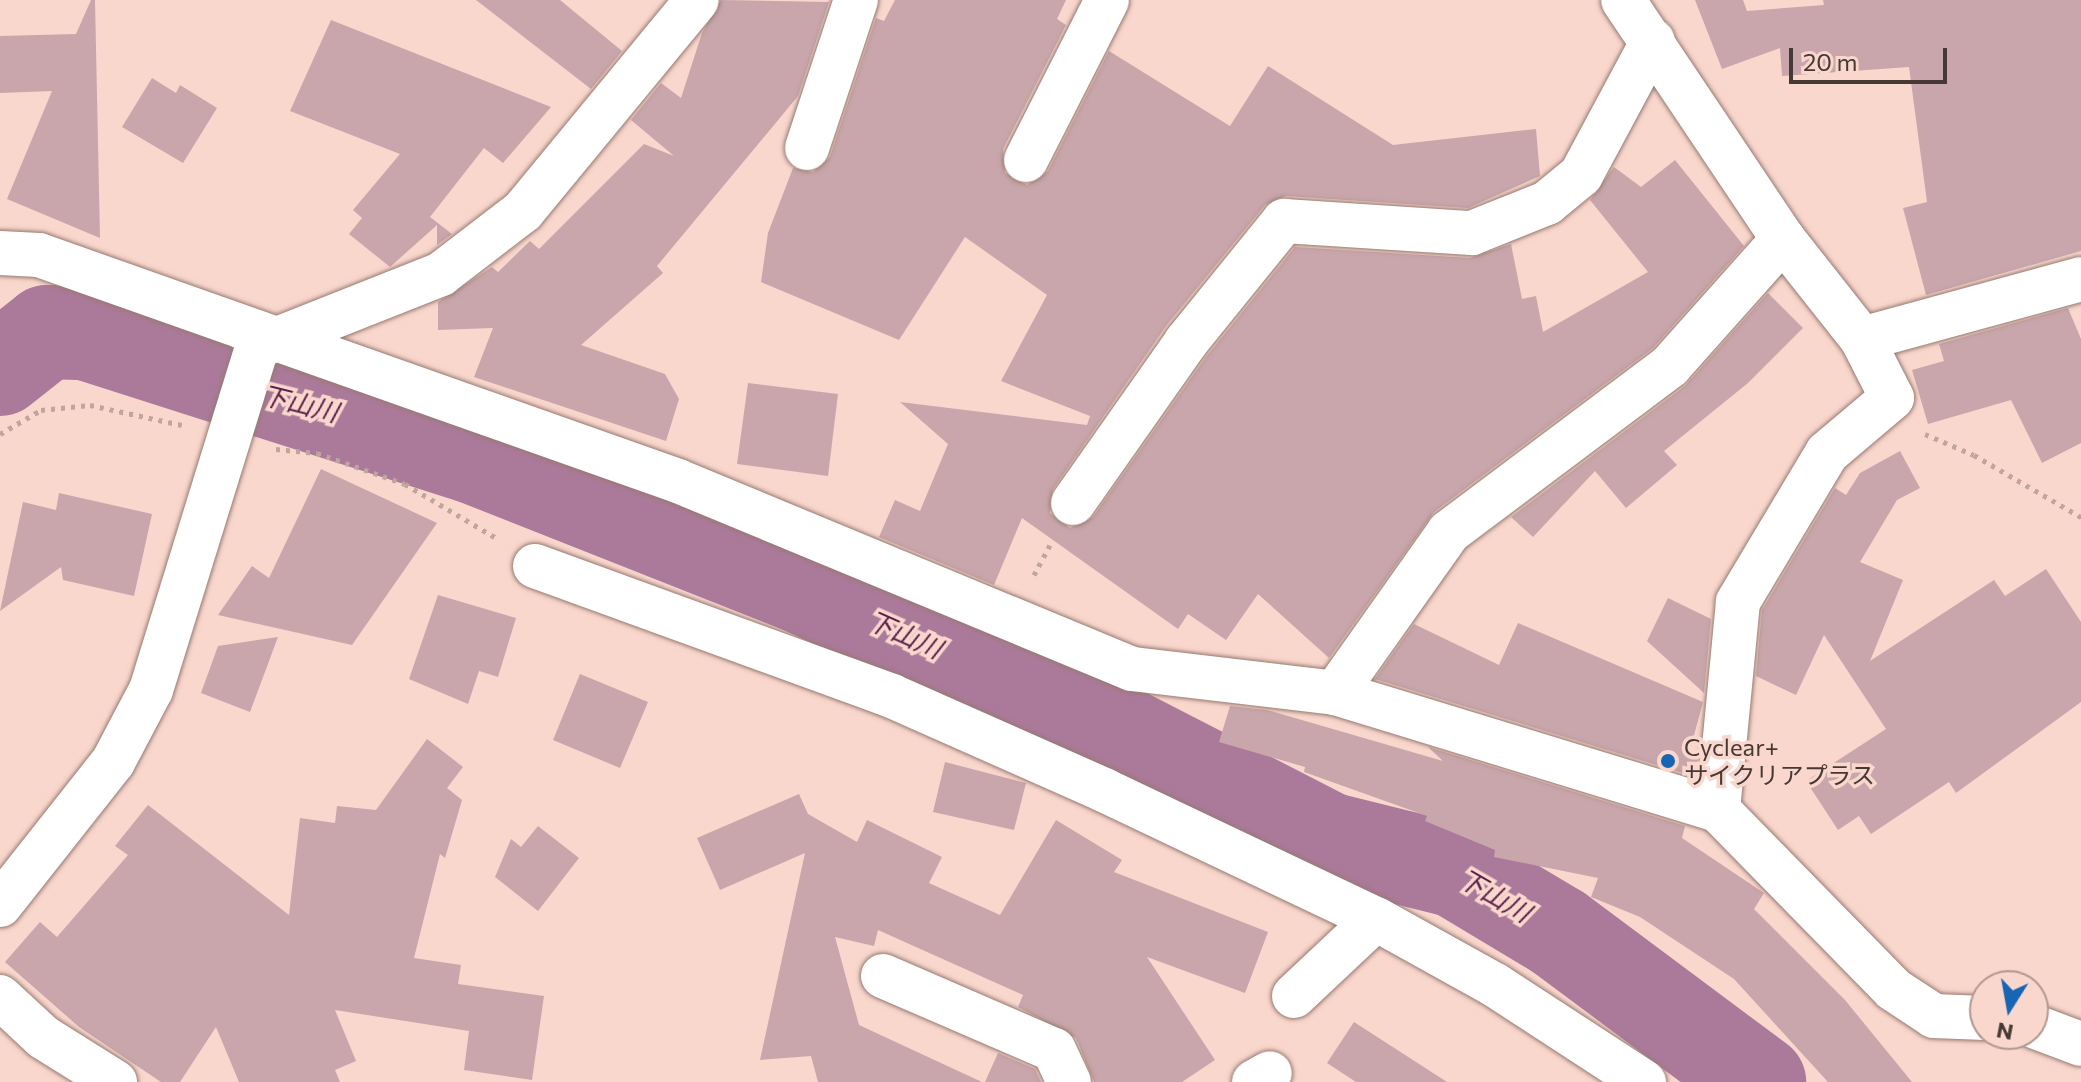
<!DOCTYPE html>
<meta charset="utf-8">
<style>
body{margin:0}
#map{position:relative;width:2081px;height:1082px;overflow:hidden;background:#f9d7cd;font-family:Commissioner,"Noto Sans JP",sans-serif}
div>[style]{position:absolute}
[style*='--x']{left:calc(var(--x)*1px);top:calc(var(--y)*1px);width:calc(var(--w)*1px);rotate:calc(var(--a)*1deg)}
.river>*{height:94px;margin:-47px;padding:0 47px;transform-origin:47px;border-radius:47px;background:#ab7a9a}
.building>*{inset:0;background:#c8a6ab}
.path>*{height:5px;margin-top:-2.5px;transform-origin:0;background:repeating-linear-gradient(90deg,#c0a59c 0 4px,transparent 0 10px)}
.roads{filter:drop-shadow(0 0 2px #977970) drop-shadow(0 0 2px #977970)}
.minor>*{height:44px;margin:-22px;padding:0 22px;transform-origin:22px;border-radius:22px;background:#fff}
.dots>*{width:22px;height:22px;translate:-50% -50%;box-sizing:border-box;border:4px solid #f9d7cd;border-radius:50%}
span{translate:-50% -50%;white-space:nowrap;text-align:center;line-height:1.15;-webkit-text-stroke:7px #f9d7cd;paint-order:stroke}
.poi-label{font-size:24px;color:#463935}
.left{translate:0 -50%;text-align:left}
.water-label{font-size:26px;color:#5a1e4a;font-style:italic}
.north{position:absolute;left:1969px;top:970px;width:80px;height:80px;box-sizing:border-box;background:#f9d7cd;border:2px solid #b19890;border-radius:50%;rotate:191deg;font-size:22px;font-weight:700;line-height:32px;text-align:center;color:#463935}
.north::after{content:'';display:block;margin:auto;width:28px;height:36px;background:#1865b4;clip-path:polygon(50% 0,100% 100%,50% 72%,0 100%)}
.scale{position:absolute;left:1789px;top:48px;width:158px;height:36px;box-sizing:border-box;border:4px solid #463935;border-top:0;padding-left:10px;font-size:24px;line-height:28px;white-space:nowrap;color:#463935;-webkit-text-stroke:6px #f9d7cd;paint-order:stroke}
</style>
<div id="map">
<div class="river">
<div style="--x:0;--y:369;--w:60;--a:-38.2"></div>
<div style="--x:47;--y:332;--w:38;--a:2"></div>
<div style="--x:85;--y:333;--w:408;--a:17.7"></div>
<div style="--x:474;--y:457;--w:348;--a:21.6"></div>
<div style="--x:798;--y:585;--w:356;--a:24.6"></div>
<div style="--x:1122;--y:733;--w:232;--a:27.2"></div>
<div style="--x:1328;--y:839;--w:132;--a:14"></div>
<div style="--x:1456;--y:871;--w:119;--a:30.9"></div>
<div style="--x:1558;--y:932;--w:251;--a:36.7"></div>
</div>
<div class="building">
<div style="clip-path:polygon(91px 0,95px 0,100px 238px,7px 199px,52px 91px,0 93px,0 36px,76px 34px)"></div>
<div style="clip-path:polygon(476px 0,560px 0,622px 51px,591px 89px)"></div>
<div style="clip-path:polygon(721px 0,829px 2px,798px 96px,657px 266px,663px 273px,581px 345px,665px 374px,679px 399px,666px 441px,474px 377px,493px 328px,438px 330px,438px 302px,492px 267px,498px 272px,530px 241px,539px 249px,644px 144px,674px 156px,631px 120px,661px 83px,681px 98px,702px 33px)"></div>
<div style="clip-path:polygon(895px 0,1066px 0,1057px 19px,1066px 25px,1003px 149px,1005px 173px,1027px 185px,1048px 171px,1109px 51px,1230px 126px,1268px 66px,1393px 145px,1536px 129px,1540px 176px,1468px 208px,1286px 196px,1265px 205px,1166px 326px,1053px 489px,1050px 513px,1070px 528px,1093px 517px,1206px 357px,1295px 247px,1470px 258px,1511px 244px,1522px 299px,1536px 296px,1543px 332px,1648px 272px,1590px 200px,1614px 167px,1641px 187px,1675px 160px,1744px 246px,1653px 348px,1434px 512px,1329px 658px,1258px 594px,1226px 640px,1188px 614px,1178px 629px,1022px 518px,994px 585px,879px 537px,895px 500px,920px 511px,948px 444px,900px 402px,1087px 425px,1090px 416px,1001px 381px,1047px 295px,965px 237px,899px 340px,761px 282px,768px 233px,793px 168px,813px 172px,830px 157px,876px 18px,884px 21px)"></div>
<div style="clip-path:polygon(1695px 0,1743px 0,1747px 11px,1824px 5px,1823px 0,2081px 0,2081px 251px,1926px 295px,1903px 208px,1927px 202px,1909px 67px,1782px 76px,1780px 48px,1722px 69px)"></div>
<div style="clip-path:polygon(331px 20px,551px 107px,503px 163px,484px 148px,430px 217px,452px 234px,437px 245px,437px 225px,390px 267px,349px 234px,362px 218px,353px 210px,400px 154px,290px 111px)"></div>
<div style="clip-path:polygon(152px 78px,176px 93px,180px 85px,217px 108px,183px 163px,122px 127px)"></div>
<div style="clip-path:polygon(1768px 293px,1803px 328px,1748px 383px,1664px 451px,1677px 465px,1626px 508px,1595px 471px,1533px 537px,1511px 517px,1685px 386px)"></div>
<div style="clip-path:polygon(2068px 308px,2081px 339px,2081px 443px,2042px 463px,2011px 400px,1928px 424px,1912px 370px,1944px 361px,1939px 344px)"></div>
<div style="clip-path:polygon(748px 383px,838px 394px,828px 476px,737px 464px)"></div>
<div style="clip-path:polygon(1900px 451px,1920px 488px,1897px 500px,1860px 562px,1903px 580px,1870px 661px,1994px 580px,2005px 596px,2046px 569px,2081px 622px,2081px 702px,1956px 793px,1949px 782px,1871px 834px,1859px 816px,1838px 830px,1806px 781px,1886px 729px,1824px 635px,1796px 695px,1756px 676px,1762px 610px,1835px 488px,1846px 495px,1860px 473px)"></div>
<div style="clip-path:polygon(321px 469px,437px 523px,352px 645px,218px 615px,252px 566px,269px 578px)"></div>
<div style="clip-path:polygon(59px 493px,152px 514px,134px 596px,63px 580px,61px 567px,0 611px,23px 502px,56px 510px)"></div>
<div style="clip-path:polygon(438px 595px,516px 618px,498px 677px,479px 671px,468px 704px,409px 679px)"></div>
<div style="clip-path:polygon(1668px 598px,1711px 619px,1704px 693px,1647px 641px)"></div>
<div style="clip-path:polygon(1518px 623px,1703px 702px,1690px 750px,1698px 753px,1696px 777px,1375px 679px,1414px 624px,1499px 665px)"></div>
<div style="clip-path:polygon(278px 637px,250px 712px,201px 693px,218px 646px)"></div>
<div style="clip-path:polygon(580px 674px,648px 702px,620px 768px,553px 740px)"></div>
<div style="clip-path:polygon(1230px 706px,1267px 710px,1443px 761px,1428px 747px,1685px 826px,1682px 838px,1764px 893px,1754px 909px,1845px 1000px,1912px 1082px,1828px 1082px,1734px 979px,1640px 917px,1591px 897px,1598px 878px,1494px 857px,1495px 850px,1425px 821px,1427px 816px,1304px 772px,1305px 767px,1219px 742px)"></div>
<div style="clip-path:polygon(427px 739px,463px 767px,447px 788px,462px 800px,445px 858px,440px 854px,414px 958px,461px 965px,458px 984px,544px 996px,532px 1080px,464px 1070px,469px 1031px,335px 1010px,356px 1061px,335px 1070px,340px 1082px,239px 1082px,216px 1027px,180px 1082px,161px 1082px,79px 1027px,5px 962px,40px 922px,57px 937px,128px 855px,115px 846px,148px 805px,289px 915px,300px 818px,335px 823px,337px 806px,376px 810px)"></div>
<div style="clip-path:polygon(945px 762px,1026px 783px,1014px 830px,933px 812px)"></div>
<div style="clip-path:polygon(799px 794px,808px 814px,857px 842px,867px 820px,942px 857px,929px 883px,1000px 915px,1056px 820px,1122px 860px,1114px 872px,1268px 932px,1245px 993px,1147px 957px,1215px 1060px,1182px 1082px,1094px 1082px,1076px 1038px,1018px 1007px,1023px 995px,878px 930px,874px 946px,835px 937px,859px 1025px,982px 1082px,818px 1082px,811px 1056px,760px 1060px,805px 853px,720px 890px,697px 838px)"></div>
<div style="clip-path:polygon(538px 826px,579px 858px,538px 911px,495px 877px,511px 839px,521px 847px)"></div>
<div style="clip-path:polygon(1354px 1022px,1447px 1082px,1356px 1082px,1327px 1063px)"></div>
<div style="clip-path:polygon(998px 1053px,1035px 1069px,1041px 1082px,985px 1082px)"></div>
</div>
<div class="path">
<div style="--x:0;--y:434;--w:48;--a:-30.3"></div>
<div style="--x:41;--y:410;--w:49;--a:-5.8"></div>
<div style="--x:90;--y:405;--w:94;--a:12.3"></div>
<div style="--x:1925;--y:434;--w:53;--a:23.2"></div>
<div style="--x:1974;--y:455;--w:124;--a:30.1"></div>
<div style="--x:276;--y:449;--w:41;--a:5.6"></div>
<div style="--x:317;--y:453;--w:93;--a:19.4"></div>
<div style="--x:405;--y:484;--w:108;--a:30.6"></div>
<div style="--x:1034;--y:575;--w:34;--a:-62"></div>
</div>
<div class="roads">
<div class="minor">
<div style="--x:1623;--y:0;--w:288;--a:56.2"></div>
<div style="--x:1783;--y:239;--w:127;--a:51.7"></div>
<div style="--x:1862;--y:339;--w:66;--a:63"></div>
<div style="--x:1892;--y:398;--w:85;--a:139.8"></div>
<div style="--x:1827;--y:453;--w:174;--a:120.9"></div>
<div style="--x:1738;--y:602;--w:209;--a:95.5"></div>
<div style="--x:807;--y:148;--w:156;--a:-71.7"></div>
<div style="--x:1026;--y:160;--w:179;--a:-63.1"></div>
<div style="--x:0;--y:253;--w:39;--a:3"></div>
<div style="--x:39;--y:255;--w:678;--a:19.48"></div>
<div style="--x:678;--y:481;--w:491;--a:22.5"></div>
<div style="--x:1132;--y:669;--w:204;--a:6.7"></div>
<div style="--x:1335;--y:693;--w:400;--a:17"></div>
<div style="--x:1718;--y:810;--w:250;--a:45.6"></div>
<div style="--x:1893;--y:989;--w:49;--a:33.4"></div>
<div style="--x:1934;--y:1016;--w:51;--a:2.2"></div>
<div style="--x:1862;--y:339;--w:227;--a:-15.3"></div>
<div style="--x:1073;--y:503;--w:197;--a:-54.9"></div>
<div style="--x:1186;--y:342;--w:156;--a:-51"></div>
<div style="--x:1284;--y:221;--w:188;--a:3.7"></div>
<div style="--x:1472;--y:233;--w:81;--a:-21.8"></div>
<div style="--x:1547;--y:203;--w:44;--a:-39.5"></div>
<div style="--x:1581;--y:175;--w:152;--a:-61.8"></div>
<div style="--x:535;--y:566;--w:380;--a:20"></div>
<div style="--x:892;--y:696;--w:232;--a:23.9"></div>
<div style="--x:1104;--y:790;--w:301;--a:25.4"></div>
<div style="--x:1376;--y:919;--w:136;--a:29"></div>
<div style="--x:1495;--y:985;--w:178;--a:33.1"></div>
<div style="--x:1335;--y:693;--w:197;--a:-54.7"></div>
<div style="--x:1449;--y:532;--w:276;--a:-36.9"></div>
<div style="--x:1670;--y:366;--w:170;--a:-48.3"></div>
<div style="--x:0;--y:905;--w:182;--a:-51.7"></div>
<div style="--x:113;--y:762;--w:81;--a:-62.2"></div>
<div style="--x:151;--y:690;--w:359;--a:-72.8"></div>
<div style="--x:257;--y:347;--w:198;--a:-21.6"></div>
<div style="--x:441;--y:274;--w:103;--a:-37.5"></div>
<div style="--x:523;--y:211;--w:273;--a:-50.5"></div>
<div style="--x:883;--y:976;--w:186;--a:23.4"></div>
<div style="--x:1054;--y:1050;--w:35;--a:65"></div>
<div style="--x:1294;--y:996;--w:112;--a:-43.2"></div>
<div style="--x:0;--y:997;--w:59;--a:42.9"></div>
<div style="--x:43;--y:1037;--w:85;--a:32"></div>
<div style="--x:2033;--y:1026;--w:51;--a:20.6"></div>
<div style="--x:1254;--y:1082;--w:18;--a:-29"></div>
</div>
</div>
<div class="dots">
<div style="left:1668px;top:761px;background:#1865b4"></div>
</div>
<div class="poi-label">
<span class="left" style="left:1684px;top:761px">Cyclear+<br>サイクリアプラス</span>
</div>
<div class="water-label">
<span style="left:300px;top:403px;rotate:14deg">下山川</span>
<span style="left:905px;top:634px;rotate:24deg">下山川</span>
<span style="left:1495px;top:895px;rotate:30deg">下山川</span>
</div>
<div class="north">N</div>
<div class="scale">20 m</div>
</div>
